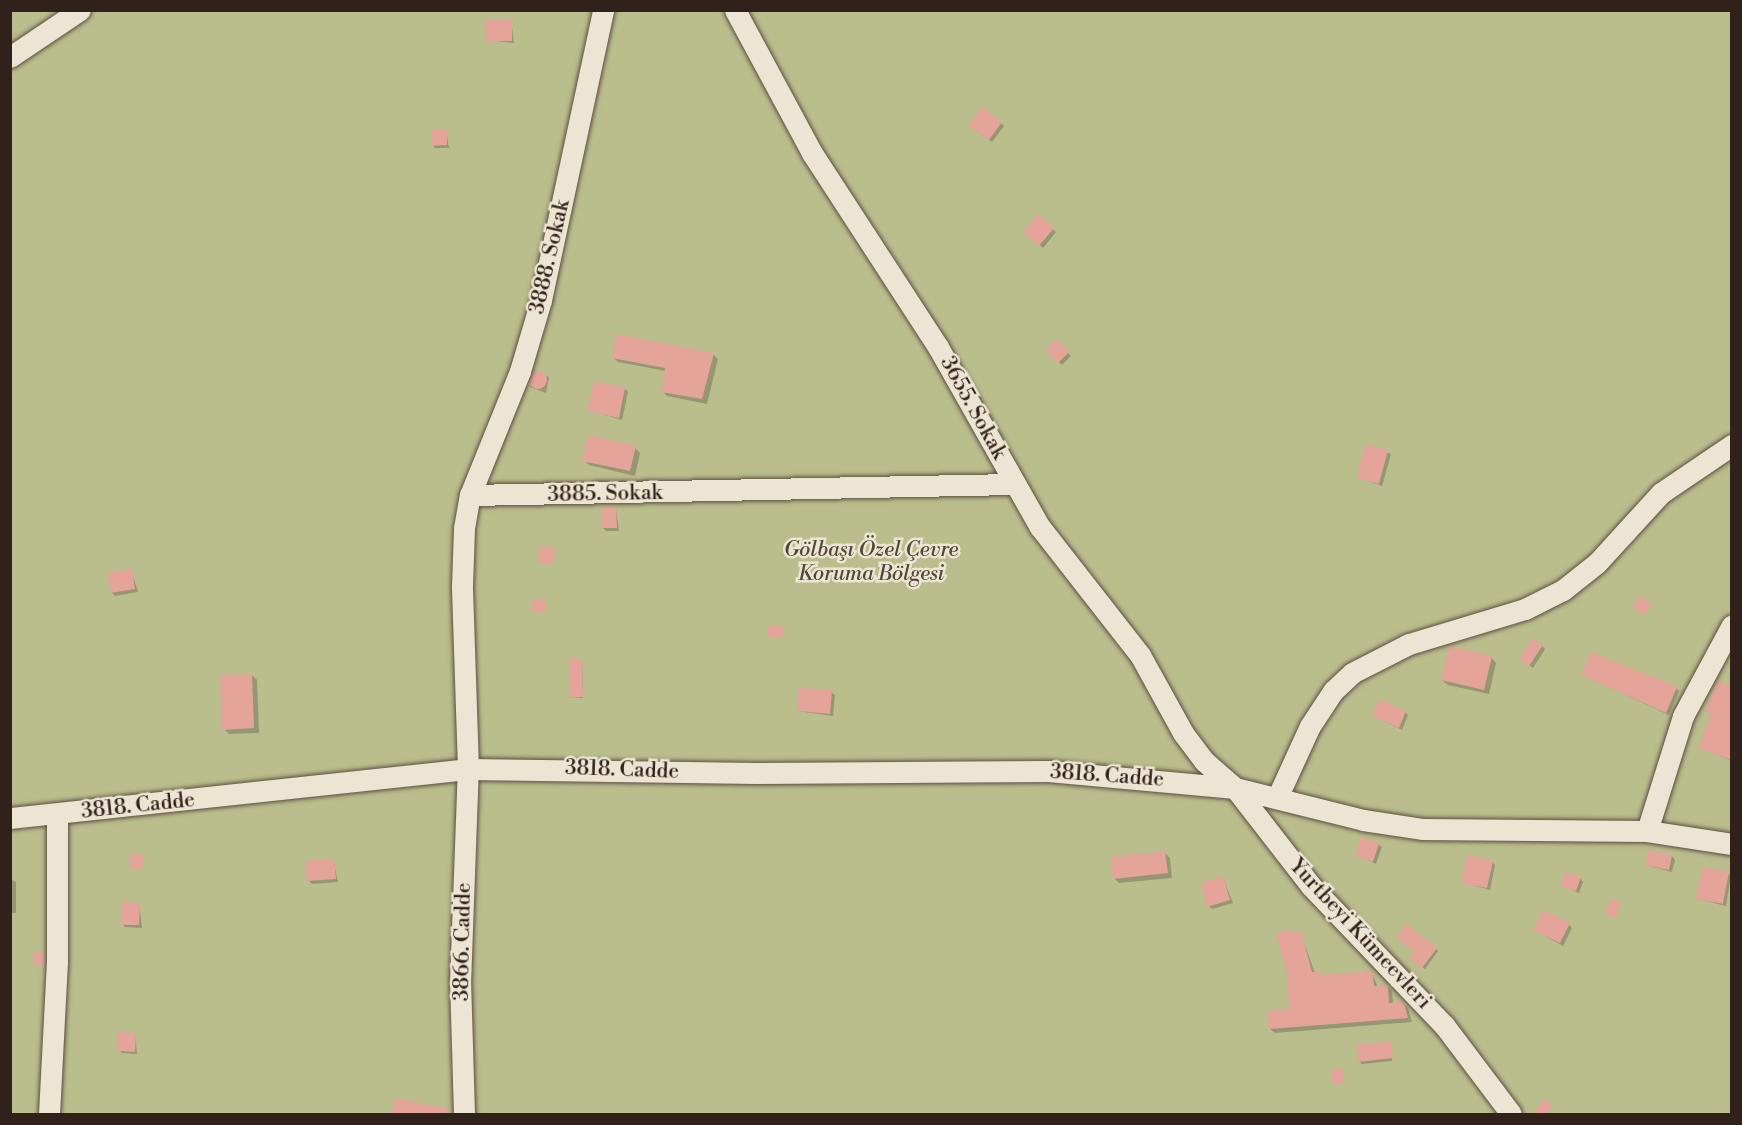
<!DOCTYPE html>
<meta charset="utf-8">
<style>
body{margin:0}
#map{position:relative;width:1742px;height:1125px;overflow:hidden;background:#e4d7bb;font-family:"Libre Bodoni",serif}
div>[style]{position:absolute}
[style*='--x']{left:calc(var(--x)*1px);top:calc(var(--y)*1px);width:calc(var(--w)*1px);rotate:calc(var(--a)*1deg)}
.green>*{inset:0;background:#babd8c}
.shadow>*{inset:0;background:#0003}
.building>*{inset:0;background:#e4a499}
.round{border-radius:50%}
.roads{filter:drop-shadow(0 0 2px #5e4e43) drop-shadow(0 0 2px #5e4e43)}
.minor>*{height:21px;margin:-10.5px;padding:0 10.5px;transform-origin:10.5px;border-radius:10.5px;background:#ede5d3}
span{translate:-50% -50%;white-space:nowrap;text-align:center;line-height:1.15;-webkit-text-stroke:5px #ede5d3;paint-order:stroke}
.street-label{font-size:21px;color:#31211b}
.park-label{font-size:21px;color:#534837;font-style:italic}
.frame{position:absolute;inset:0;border:12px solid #31211b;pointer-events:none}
</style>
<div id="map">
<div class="green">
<div style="clip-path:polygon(11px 11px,1731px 11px,1731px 1114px,11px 1114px)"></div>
</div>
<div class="shadow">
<div style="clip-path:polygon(511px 20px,514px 43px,486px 40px)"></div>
<div style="clip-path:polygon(1001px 123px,1004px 126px,992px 142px,973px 129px)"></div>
<div style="clip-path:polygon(446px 130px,449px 148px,435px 148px,432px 145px)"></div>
<div style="clip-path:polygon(1038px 216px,1056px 232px,1043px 248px,1028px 235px)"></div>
<div style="clip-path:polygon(1056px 341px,1071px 356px,1062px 365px,1047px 350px)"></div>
<div style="clip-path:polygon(713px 354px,718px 359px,707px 404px,667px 396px,662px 391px,666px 371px,618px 362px,613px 357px)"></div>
<div style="clip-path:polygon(535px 372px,549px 377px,546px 393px,530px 387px)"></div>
<div style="clip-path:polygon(625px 389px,628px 392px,622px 420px,589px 410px)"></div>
<div style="clip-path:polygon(1367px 445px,1391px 454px,1382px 486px,1358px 477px)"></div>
<div style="clip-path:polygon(635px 448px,640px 453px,635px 476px,589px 465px,584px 460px)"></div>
<div style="clip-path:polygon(616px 509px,619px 531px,606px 531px,603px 528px)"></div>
<div style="clip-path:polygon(131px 570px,138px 592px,115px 596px,112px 593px)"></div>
<div style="clip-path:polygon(1542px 646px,1545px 649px,1533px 668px,1524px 662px)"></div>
<div style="clip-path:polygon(1491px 657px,1496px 663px,1489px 694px,1448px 685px,1442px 680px)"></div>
<div style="clip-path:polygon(582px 660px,583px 698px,571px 697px,570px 696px)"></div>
<div style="clip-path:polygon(252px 675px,257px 680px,259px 733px,229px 734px,224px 729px)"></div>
<div style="clip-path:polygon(1583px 675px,1676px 688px,1679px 691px,1669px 715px)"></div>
<div style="clip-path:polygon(1719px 683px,1732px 688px,1732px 761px,1700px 747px,1712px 715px,1707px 711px)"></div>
<div style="clip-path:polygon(831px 692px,835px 695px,833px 716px,798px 711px)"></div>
<div style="clip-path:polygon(1405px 712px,1408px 715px,1402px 730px,1374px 716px)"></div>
<div style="clip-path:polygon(1378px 844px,1382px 847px,1376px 864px,1357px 855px)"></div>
<div style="clip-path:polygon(1165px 853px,1170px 858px,1172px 878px,1119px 883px,1114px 878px)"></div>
<div style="clip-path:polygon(1672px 856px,1675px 860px,1672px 872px,1646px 865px)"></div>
<div style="clip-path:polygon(333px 860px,338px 882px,312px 884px,309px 881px)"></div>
<div style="clip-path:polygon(1492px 862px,1495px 865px,1490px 890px,1463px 882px)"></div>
<div style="clip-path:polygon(1728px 873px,1731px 876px,1726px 906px,1698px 899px)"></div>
<div style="clip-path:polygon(1223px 878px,1233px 903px,1212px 909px,1209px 906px)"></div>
<div style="clip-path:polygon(1580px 878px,1583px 882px,1579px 893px,1562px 885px)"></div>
<div style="clip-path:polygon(10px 879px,16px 882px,16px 913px,10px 913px)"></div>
<div style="clip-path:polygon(139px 904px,142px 928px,125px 927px,122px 924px)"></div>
<div style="clip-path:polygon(1569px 925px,1572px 928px,1563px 946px,1535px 930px)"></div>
<div style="clip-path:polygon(1300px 932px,1315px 973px,1324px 976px,1372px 972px,1378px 988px,1388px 987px,1392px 991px,1393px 1004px,1403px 1003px,1408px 1008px,1412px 1022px,1275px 1033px,1270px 1029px,1291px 1010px)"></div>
<div style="clip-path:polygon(1436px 949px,1438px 951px,1425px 969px,1413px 960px)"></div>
<div style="clip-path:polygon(135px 1034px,137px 1054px,122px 1053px,119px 1050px)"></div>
<div style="clip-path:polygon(1391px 1043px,1392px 1061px,1362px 1064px,1359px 1061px)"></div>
<div style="clip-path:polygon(396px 1100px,446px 1113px,446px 1114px,393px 1114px)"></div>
</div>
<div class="building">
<div style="clip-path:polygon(485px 19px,512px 19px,512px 41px,485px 41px)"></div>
<div style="clip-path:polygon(982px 107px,1002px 122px,989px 140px,968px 126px)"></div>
<div style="clip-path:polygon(431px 129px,447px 129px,447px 145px,431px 146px)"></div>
<div style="clip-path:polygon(1038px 214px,1054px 228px,1039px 246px,1023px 232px)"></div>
<div style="clip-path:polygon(616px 334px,714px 353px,702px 399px,661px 392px,665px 368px,612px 358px)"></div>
<div style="clip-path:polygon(1056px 339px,1069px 352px,1058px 363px,1045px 350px)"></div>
<div class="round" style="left:529px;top:371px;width:18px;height:18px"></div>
<div style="clip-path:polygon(594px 381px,625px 388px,619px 418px,587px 411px)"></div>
<div style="clip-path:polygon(588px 435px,636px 446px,630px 471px,582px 461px)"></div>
<div style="clip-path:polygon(1365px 444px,1388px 450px,1379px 484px,1357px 478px)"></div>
<div style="clip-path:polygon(616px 507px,617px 528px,602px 528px,601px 508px)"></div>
<div style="clip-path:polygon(540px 546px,555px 548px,552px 565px,538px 563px)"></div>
<div style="clip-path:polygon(132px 569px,135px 589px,111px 593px,107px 573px)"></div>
<div style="clip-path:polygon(1639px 596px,1652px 604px,1644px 615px,1632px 607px)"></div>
<div style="clip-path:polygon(533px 599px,546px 600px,545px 612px,531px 611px)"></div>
<div style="clip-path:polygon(768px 626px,783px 626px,783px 637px,767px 637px)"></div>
<div style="clip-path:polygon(1532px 638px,1543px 645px,1529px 666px,1519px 659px)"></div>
<div style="clip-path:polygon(1449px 646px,1492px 656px,1484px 690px,1441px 680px)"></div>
<div style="clip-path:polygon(1591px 652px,1677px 687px,1666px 713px,1581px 675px)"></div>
<div style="clip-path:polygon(570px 658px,582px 659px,583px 697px,569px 697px)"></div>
<div style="clip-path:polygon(252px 674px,254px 728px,222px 730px,220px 675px)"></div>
<div style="clip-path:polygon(1718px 681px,1731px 687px,1731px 760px,1698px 748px,1711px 714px,1705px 711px)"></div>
<div style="clip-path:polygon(799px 688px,832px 690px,830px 714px,797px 711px)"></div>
<div style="clip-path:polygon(1379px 699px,1406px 711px,1399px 728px,1372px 716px)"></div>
<div style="clip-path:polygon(1361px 837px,1379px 843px,1373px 862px,1355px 856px)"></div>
<div style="clip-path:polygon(1648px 850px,1672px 855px,1669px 870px,1645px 865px)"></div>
<div style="clip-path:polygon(1165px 851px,1168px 873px,1113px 879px,1111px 857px)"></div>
<div style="clip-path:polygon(130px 854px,144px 855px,142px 869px,129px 868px)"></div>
<div style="clip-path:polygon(1467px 855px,1493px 861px,1487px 888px,1461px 883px)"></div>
<div style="clip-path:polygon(334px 859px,336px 879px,307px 881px,305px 861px)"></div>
<div style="clip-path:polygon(1702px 867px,1729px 872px,1723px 904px,1696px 899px)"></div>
<div style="clip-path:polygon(1565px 872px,1581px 877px,1576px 891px,1560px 886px)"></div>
<div style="clip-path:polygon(1223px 876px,1230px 900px,1207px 907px,1201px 883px)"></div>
<div style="clip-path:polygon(1610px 899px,1621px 902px,1616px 918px,1605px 914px)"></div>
<div style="clip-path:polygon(121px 902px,140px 903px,139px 925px,121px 925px)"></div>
<div style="clip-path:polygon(1543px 910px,1570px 923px,1560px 943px,1533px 930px)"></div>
<div style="clip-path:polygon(1406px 924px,1437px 948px,1422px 968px,1409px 958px,1414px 951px,1396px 938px)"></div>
<div style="clip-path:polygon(1290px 929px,1291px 933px,1301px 931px,1312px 972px,1321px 971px,1321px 975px,1373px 971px,1374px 986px,1388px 985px,1389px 1003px,1404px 1002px,1408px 1018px,1269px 1029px,1267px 1011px,1289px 1009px,1287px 974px,1276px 933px)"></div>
<div style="clip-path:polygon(33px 951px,44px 951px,44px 966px,33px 965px)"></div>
<div style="clip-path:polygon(118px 1032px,136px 1033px,135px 1052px,117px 1051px)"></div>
<div style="clip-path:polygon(1391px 1041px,1393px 1058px,1358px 1062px,1356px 1045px)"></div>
<div style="clip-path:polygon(1343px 1069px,1344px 1084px,1331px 1084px,1331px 1070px)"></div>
<div style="clip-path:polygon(395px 1098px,449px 1109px,448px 1114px,391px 1114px)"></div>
<div style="clip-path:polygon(1543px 1099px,1553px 1105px,1547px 1114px,1534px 1114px)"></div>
</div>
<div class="roads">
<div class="minor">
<div style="--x:735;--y:10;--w:162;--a:61.7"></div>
<div style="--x:812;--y:153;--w:231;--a:57"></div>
<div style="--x:938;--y:347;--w:207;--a:60.5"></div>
<div style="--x:1040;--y:527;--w:162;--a:52"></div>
<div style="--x:1140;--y:655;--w:89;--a:61.1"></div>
<div style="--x:1183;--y:733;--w:35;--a:53"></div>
<div style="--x:1204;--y:761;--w:41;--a:41.1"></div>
<div style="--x:1235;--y:788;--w:124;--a:52.2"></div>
<div style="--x:1311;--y:886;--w:192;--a:46.3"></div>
<div style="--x:1444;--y:1025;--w:111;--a:53"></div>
<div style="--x:10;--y:57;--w:84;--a:-33.9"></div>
<div style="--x:470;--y:495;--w:134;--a:-68"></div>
<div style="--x:520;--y:371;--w:74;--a:-73.5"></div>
<div style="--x:541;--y:300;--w:297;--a:-77.9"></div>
<div style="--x:1277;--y:798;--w:79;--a:-65.4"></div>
<div style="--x:1310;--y:726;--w:42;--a:-56.7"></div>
<div style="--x:1333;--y:691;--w:26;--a:-43"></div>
<div style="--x:1352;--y:673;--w:64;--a:-27"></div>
<div style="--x:1409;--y:644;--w:121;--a:-16.8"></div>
<div style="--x:1525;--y:609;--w:42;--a:-26.6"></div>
<div style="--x:1563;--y:590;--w:43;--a:-38.5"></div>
<div style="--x:1597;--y:563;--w:95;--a:-47.6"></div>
<div style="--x:1661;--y:493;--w:86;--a:-34.1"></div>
<div style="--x:10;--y:818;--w:461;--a:-6.1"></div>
<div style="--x:468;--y:769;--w:289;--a:0.8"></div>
<div style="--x:757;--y:773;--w:291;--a:-0.4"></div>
<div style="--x:1048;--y:771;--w:188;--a:5.2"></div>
<div style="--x:1235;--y:788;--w:132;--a:14"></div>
<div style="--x:1363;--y:820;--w:61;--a:8.5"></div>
<div style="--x:1423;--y:829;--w:224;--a:0.5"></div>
<div style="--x:1647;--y:831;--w:86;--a:8.7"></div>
<div style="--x:1647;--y:831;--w:121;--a:-72.6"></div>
<div style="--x:1683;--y:716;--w:103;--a:-61.7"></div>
<div style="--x:49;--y:1114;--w:152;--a:-87"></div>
<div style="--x:57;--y:962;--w:148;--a:-90"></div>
<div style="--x:464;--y:1114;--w:131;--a:-91.7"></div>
<div style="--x:460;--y:983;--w:214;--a:-87.9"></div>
<div style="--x:468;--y:769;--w:183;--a:-91.9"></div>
<div style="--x:462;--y:586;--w:58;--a:-88"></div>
<div style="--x:464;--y:528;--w:34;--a:-80"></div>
<div style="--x:470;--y:495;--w:545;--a:-1.16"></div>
</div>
</div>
<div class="street-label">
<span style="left:550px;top:257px;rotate:-77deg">3888. Sokak</span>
<span style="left:973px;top:408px;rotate:61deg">3655. Sokak</span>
<span style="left:605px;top:494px;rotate:-1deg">3885. Sokak</span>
<span style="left:622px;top:770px;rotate:2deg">3818. Cadde</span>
<span style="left:1107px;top:776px;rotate:4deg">3818. Cadde</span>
<span style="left:138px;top:806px;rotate:-6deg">3818. Cadde</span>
<span style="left:1360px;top:934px;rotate:47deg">Yurtbeyi Kümeevleri</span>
<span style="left:463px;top:942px;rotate:-89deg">3866. Cadde</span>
</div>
<div class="park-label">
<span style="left:871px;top:562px">Gölbaşı Özel Çevre<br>Koruma Bölgesi</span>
</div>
<div class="frame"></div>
</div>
